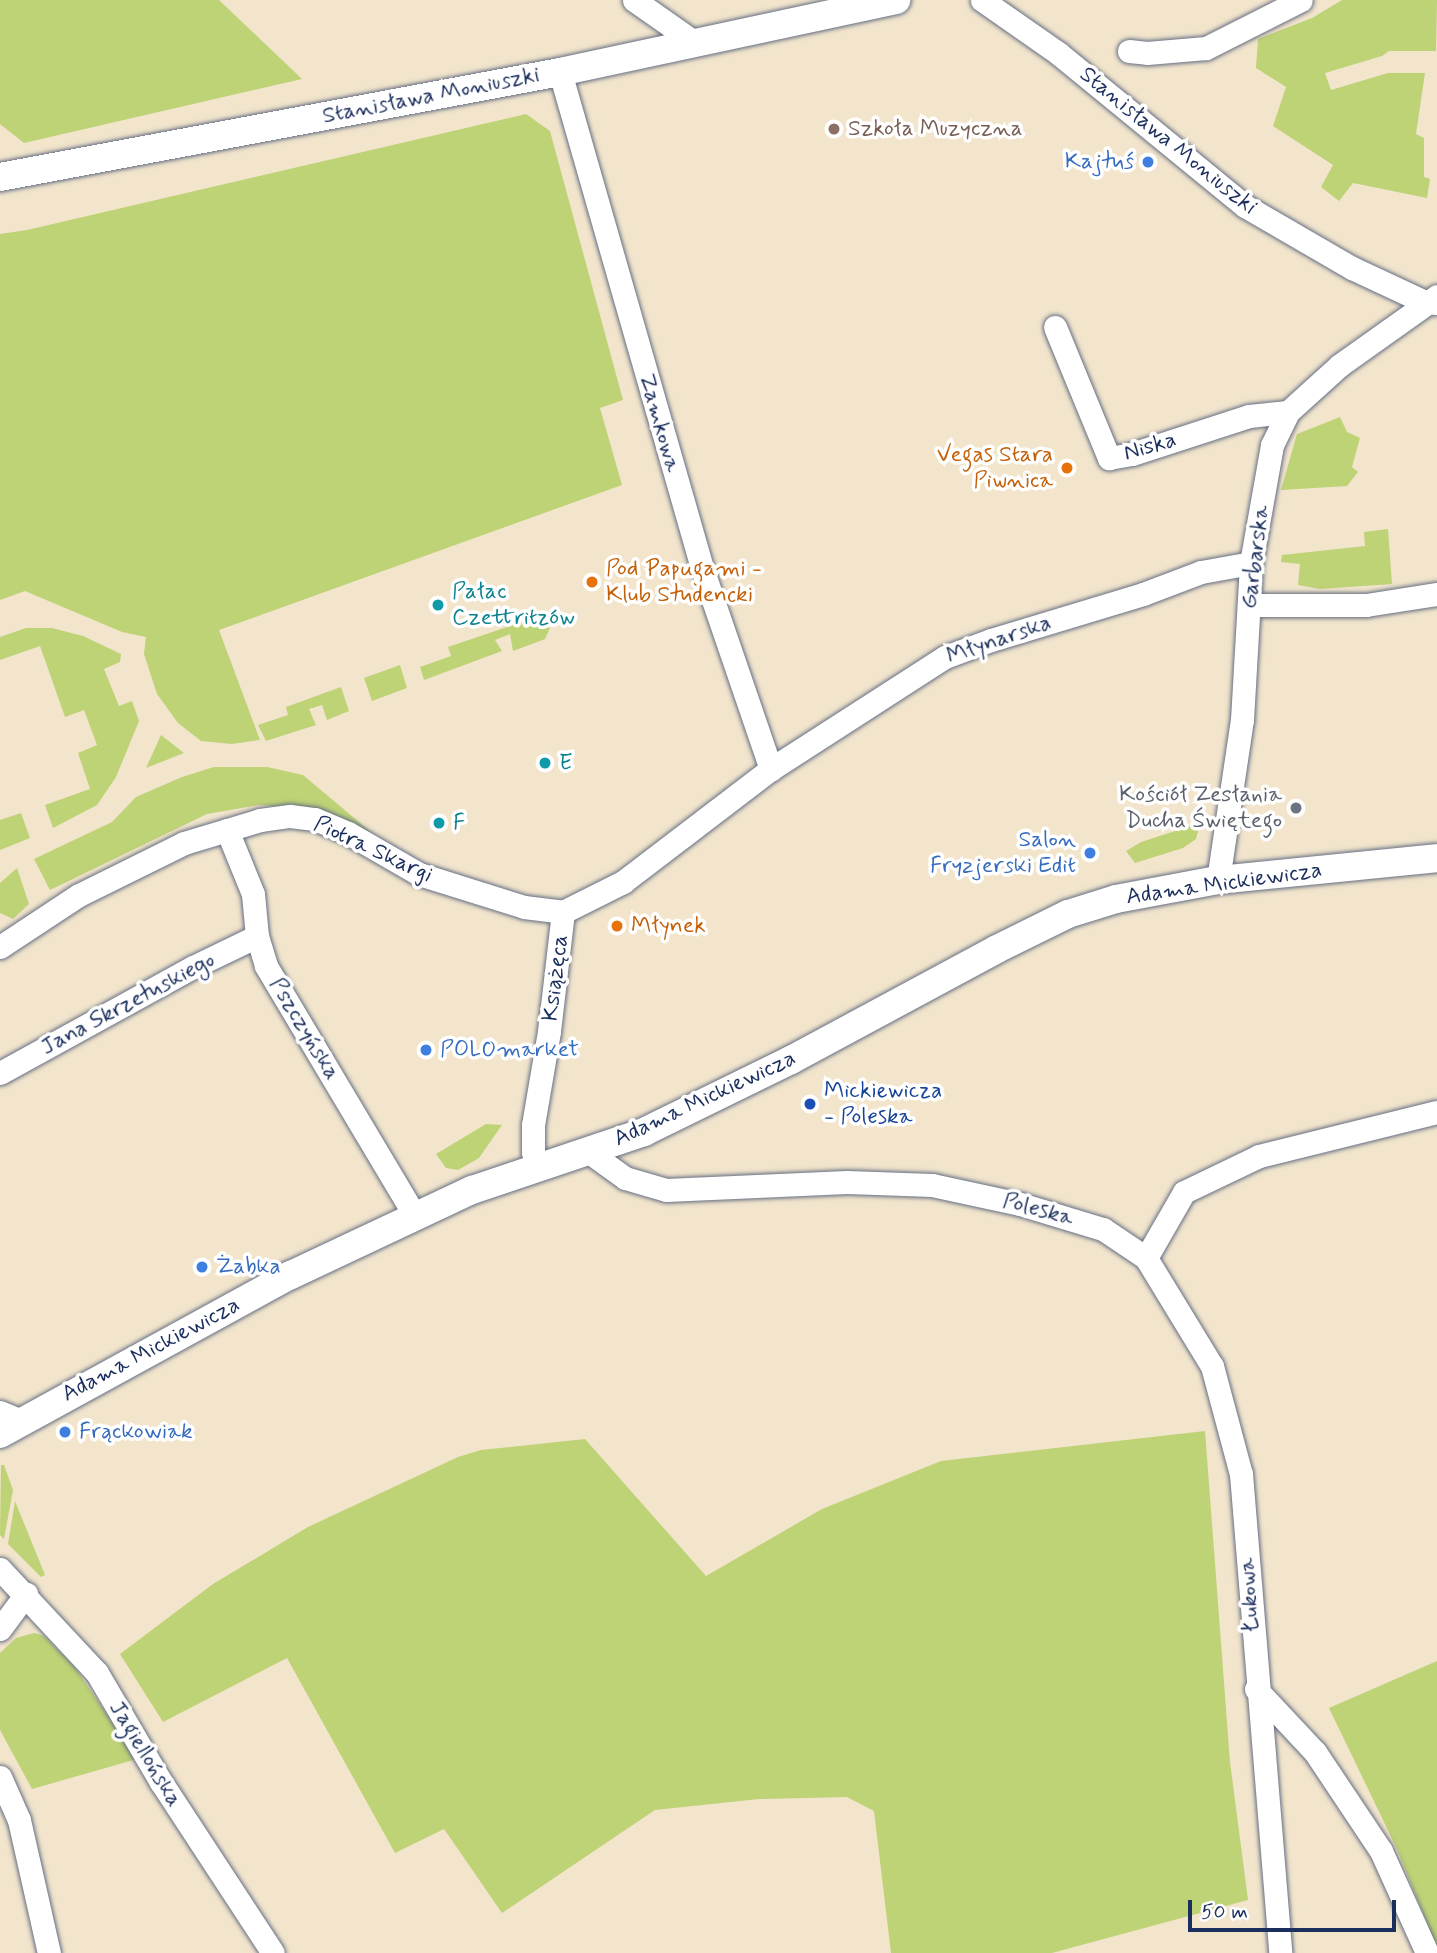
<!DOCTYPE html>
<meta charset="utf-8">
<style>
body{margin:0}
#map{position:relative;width:1437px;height:1953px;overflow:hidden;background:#f2e5cc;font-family:Mynerve,sans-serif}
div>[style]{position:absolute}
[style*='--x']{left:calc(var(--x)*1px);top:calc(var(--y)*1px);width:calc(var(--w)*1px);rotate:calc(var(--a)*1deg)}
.green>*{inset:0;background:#bed276}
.roads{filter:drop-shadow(0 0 2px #666f84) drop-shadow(0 0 2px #666f84)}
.minor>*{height:23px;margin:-11.5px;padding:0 11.5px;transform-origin:11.5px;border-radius:11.5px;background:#fff}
.tertiary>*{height:28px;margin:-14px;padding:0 14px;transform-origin:14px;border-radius:14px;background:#fff}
.dots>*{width:19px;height:19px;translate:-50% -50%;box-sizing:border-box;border:4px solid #fff;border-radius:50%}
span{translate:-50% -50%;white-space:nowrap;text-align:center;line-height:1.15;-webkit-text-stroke:7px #fff;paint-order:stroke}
.street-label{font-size:23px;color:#1b2f5e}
.education-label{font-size:23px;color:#785e54}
.left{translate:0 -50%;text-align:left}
.shop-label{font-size:23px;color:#366cbe}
.right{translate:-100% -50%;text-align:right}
.food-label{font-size:23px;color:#c56008}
.culture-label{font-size:23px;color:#0d838f}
.worship-label{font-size:23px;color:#5b616d}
.transit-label{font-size:23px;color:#164399}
.scale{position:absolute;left:1188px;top:1900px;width:208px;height:32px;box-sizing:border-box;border:4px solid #1b2f5e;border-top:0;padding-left:9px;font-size:21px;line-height:24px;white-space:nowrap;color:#1b2f5e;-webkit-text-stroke:5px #fff;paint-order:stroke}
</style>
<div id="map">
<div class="green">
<div style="clip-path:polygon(0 0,219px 0,302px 79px,24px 143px,0 124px)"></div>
<div style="clip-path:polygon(1342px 0,1437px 0,1436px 51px,1389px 51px,1382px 56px,1325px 73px,1331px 90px,1388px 73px,1425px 73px,1416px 134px,1424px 138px,1424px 177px,1430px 179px,1427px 198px,1353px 183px,1339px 201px,1321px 187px,1333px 165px,1273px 126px,1286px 87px,1256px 68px,1258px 39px,1312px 18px)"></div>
<div style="clip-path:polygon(526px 114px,550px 131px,623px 400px,600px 408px,622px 485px,219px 630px,260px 740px,232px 744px,201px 741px,178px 723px,157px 694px,144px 654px,146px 637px,122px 632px,25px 591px,0 600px,0 234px,27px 230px)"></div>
<div style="clip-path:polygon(1340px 417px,1347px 432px,1360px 438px,1352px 467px,1358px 472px,1347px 486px,1281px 490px,1297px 434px)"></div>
<div style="clip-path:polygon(1388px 529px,1392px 584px,1320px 589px,1298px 585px,1300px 564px,1281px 562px,1282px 555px,1365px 546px,1364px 532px)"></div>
<div style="clip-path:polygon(546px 614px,550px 628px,545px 639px,513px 651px,510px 634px,495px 640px,502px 651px,424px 680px,420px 667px,451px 656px,448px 647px)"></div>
<div style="clip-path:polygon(26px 628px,52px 628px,83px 636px,121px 654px,120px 662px,104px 669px,119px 706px,132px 701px,139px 721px,116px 777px,97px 805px,53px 828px,45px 805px,90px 789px,78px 753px,97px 745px,84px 710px,65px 717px,40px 646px,0 660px,0 637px)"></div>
<div style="clip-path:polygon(400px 665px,407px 688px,372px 701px,364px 678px)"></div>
<div style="clip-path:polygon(341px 687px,349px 711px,327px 720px,322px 705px,309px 709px,316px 725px,266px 741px,258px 725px,288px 715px,286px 707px)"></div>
<div style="clip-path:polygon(161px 735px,184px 753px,146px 768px)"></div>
<div style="clip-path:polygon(214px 767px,267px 767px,303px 775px,372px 833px,319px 810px,259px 805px,207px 814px,50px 890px,34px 859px,112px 822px,136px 797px,182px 777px)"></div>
<div style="clip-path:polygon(21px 813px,30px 838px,0 850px,0 820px)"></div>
<div style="clip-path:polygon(1194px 825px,1199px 828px,1196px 839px,1183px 848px,1135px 863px,1126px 851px,1141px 842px)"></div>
<div style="clip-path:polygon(17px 868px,29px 904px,13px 919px,0 913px,0 883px)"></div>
<div style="clip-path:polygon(486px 1124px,502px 1125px,479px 1158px,458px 1170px,446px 1168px,436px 1154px)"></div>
<div style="clip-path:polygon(1205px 1431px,1230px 1762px,1248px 1900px,1052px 1953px,891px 1953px,874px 1811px,847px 1797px,759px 1799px,655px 1810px,502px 1913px,444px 1829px,395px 1853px,287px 1658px,163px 1722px,120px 1654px,213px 1584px,308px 1527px,458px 1457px,481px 1450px,585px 1439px,706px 1576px,822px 1509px,941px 1461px)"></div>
<div style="clip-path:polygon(1px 1465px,4px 1465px,13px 1490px,4px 1539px,0 1535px)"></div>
<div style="clip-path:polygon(15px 1501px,45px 1575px,41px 1577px,8px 1544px)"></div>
<div style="clip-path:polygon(34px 1633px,44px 1636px,74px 1666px,137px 1759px,32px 1789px,0 1730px,0 1653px,16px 1638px)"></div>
<div style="clip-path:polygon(1437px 1661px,1437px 1947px,1396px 1847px,1329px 1708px)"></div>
</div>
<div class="roads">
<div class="minor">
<div style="--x:634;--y:0;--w:73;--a:35"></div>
<div style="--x:982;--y:0;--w:93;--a:34.9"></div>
<div style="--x:1058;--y:53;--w:242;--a:39.3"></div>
<div style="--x:1245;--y:206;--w:124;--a:30.1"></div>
<div style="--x:1352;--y:268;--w:81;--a:25"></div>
<div style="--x:1425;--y:302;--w:11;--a:5"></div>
<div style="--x:1129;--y:51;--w:18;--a:6"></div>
<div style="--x:1147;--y:53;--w:59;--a:-4.8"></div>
<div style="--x:1206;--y:48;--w:106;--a:-26.8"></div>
<div style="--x:560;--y:72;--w:516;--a:74.02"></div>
<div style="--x:702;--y:568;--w:213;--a:71.1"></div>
<div style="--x:1055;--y:327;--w:142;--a:67.6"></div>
<div style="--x:1109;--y:458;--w:23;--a:-10"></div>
<div style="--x:1132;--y:454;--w:123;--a:-18"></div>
<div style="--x:1249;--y:416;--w:39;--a:-6"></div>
<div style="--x:1249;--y:605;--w:117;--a:0"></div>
<div style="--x:1366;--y:605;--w:72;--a:-8.8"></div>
<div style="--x:227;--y:830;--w:69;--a:67.9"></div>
<div style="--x:253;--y:894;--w:42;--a:84.6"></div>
<div style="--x:257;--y:936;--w:31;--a:73"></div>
<div style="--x:266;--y:966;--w:291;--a:59.2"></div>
<div style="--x:1218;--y:880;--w:162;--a:-81.5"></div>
<div style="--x:1242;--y:720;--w:157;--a:-86.7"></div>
<div style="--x:1251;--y:563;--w:120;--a:-79.9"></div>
<div style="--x:1272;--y:445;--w:37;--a:-64"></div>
<div style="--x:1288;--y:412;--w:70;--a:-42.1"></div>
<div style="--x:1340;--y:365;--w:119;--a:-35.4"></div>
<div style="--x:0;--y:947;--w:95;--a:-33.4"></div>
<div style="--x:79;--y:895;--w:117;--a:-26.3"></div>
<div style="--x:184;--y:843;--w:79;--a:-16.8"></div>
<div style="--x:260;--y:820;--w:30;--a:-8"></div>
<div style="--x:290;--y:816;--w:25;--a:7"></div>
<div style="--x:315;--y:819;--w:36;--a:23"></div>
<div style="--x:348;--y:833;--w:82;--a:30"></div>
<div style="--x:419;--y:874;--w:110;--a:17.4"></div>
<div style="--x:524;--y:907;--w:39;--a:7"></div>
<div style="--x:0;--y:1073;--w:220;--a:-28.8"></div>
<div style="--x:193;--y:967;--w:71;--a:-25.8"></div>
<div style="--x:589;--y:1152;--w:44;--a:35.8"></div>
<div style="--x:625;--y:1178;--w:43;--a:16.3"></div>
<div style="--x:666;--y:1190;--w:181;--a:-2.5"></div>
<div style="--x:847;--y:1182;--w:85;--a:2"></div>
<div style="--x:932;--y:1185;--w:90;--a:12.2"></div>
<div style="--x:1020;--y:1204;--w:87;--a:16.8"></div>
<div style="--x:1103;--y:1229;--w:52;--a:34"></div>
<div style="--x:1146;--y:1258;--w:127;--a:58.6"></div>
<div style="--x:1212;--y:1366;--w:112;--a:75"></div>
<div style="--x:1241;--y:1474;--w:481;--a:85.3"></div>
<div style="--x:537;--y:1169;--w:17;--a:-103"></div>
<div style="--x:533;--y:1152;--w:27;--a:-90"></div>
<div style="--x:533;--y:1125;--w:95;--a:-80.3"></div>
<div style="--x:549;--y:1031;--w:120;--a:-83.3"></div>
<div style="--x:563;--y:912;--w:67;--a:-26.6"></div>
<div style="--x:623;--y:882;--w:186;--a:-37.4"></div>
<div style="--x:771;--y:769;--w:207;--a:-32.8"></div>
<div style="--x:945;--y:657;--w:49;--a:-20.3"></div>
<div style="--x:991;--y:640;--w:159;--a:-16.8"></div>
<div style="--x:1143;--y:594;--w:62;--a:-20.8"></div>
<div style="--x:1201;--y:572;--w:51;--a:-10.2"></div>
<div style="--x:1146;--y:1258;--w:76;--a:-60.1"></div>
<div style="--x:1184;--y:1192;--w:83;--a:-25.6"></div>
<div style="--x:1259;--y:1156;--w:183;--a:-13.9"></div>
<div style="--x:0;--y:1412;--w:21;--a:23"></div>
<div style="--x:0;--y:1569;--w:142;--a:47"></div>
<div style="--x:97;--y:1673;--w:126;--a:59.6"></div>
<div style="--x:161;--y:1782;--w:204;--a:56.8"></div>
<div style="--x:0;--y:1629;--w:44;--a:-53.4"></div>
<div style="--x:1256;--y:1689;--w:86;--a:46.9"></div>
<div style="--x:1315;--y:1752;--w:119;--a:56.3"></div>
<div style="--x:1381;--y:1851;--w:112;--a:65.7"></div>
<div style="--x:0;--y:1777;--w:47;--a:66.2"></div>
<div style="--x:19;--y:1820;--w:136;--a:77.3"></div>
</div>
<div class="tertiary">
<div style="--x:0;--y:177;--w:570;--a:-10.62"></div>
<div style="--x:560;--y:72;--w:344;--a:-12.1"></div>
<div style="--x:0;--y:1434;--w:332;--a:-28.7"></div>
<div style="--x:291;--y:1275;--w:200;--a:-25.2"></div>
<div style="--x:472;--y:1190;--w:182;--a:-18.6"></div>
<div style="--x:644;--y:1132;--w:164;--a:-26.1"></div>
<div style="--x:791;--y:1060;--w:232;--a:-28.3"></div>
<div style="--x:995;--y:950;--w:81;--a:-26.3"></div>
<div style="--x:1068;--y:914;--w:50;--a:-17.4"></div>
<div style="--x:1116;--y:899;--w:104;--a:-10.6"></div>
<div style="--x:1218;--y:880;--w:220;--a:-5.7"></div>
</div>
</div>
<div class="dots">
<div style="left:834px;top:129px;background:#8d6e63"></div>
<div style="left:1148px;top:162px;background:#3f7fe0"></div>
<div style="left:1067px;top:468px;background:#e8710a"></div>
<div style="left:592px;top:582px;background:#e8710a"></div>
<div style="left:438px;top:605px;background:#0f9aa8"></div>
<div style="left:545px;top:763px;background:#0f9aa8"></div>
<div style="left:1296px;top:808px;background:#6b7280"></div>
<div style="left:439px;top:823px;background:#0f9aa8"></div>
<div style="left:1090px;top:853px;background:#3f7fe0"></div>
<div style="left:617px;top:926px;background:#e8710a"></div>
<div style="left:426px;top:1050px;background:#3f7fe0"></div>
<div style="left:810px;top:1104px;background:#1a4fb4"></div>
<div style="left:202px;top:1267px;background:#3f7fe0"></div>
<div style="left:65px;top:1432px;background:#3f7fe0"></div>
</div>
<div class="street-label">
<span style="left:431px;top:96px;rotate:-11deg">Stanisława Moniuszki</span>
<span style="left:1168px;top:141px;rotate:39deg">Stanisława Moniuszki</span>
<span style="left:659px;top:423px;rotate:74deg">Zamkowa</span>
<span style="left:1150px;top:447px;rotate:-16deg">Niska</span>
<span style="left:1256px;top:557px;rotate:-83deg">Garbarska</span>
<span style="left:999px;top:640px;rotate:-19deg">Młynarska</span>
<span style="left:373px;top:850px;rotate:25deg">Piotra Skargi</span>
<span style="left:1224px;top:884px;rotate:-8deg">Adama Mickiewicza</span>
<span style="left:556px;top:978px;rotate:-83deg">Książęca</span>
<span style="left:128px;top:1004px;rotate:-28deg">Jana Skrzetuskiego</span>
<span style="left:304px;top:1029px;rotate:59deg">Pszczyńska</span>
<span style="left:705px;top:1099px;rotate:-25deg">Adama Mickiewicza</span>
<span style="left:1038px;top:1210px;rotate:15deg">Poleska</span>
<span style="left:151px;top:1350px;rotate:-28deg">Adama Mickiewicza</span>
<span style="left:1250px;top:1595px;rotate:-94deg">Łukowa</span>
<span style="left:145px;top:1754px;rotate:59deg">Jagiellońska</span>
</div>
<div class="education-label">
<span class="left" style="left:848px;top:129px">Szkoła Muzyczna</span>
</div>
<div class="shop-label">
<span class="right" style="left:1134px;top:162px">Kajtuś</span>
<span class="right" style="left:1076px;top:853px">Salon<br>Fryzjerski Edit</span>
<span class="left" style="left:440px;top:1050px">POLOmarket</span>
<span class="left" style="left:216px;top:1267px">Żabka</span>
<span class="left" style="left:79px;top:1432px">Frąckowiak</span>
</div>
<div class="food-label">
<span class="right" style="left:1053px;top:468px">Vegas Stara<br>Piwnica</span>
<span class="left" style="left:606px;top:582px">Pod Papugami -<br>Klub Studencki</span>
<span class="left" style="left:631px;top:926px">Młynek</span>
</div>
<div class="culture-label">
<span class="left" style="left:452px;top:605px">Pałac<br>Czettritzów</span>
<span class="left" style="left:559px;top:763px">E</span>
<span class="left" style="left:453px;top:823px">F</span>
</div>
<div class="worship-label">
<span class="right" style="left:1282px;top:808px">Kościół Zesłania<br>Ducha Świętego</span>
</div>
<div class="transit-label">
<span class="left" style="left:824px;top:1104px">Mickiewicza<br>- Poleska</span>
</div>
<div class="scale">50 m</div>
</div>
